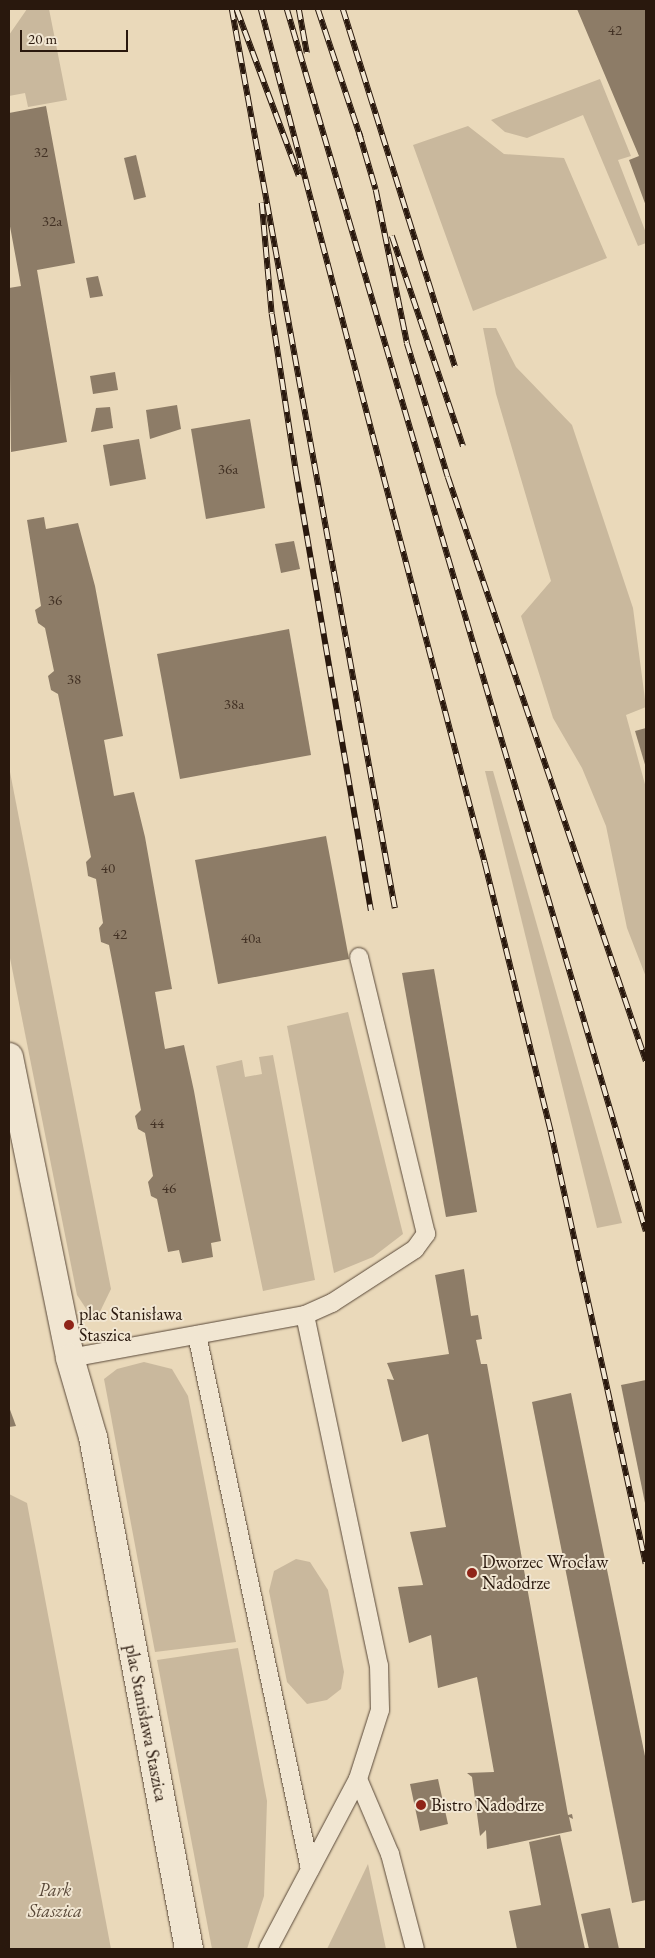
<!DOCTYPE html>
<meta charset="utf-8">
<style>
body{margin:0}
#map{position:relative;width:655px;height:1958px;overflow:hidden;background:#ead9ba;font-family:"EB Garamond",serif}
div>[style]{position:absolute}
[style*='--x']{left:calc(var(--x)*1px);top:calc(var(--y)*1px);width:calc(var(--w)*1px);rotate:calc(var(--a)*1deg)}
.green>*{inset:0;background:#c9b89d}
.building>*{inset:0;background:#8d7c67}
.roads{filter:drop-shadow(0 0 1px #594838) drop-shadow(0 0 1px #594838)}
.service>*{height:18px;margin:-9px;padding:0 9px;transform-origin:9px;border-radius:9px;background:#f1e6d2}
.tertiary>*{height:28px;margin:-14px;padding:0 14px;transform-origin:14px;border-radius:14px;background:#f1e6d2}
.rail>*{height:5.5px;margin-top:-2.75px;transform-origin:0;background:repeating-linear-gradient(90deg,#f1e6d2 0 11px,#29180d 0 22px);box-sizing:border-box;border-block:1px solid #29180d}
.dots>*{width:14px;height:14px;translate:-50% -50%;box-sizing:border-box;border:2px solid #f1e6d2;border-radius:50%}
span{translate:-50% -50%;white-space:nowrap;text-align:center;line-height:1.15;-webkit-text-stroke:4px #f1e6d2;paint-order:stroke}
.number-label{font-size:15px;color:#423124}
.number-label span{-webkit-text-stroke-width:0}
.poi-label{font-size:18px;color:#29180d}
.left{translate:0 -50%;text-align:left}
.street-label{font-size:18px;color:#29180d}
.park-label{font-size:18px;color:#594838;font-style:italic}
.frame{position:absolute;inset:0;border:10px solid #29180d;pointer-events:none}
.scale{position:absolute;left:20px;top:30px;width:108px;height:22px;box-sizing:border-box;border:2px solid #29180d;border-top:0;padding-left:6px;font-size:15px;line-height:18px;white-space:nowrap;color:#29180d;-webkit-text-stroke:4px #f1e6d2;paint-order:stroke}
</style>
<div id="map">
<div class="green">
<div style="clip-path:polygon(27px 9px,49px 9px,67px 100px,28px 107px,25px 93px,9px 96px,9px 35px)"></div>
<div style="clip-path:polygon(600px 79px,631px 156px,618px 160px,646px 233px,646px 243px,638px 246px,583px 115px,527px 138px,505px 132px,491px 120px)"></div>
<div style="clip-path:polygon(468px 126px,504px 154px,564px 158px,607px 258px,473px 311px,413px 145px)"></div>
<div style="clip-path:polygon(483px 328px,496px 328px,516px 367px,572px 425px,633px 608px,646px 707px,626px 715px,646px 788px,646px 977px,627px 928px,606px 826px,582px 768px,553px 718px,521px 616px,551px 581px,496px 394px)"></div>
<div style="clip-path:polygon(9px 767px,111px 1289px,95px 1322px,77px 1295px,9px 953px)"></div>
<div style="clip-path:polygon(485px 771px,493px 771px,622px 1223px,597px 1228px)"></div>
<div style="clip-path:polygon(348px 1012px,403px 1234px,373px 1257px,334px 1273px,287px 1026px)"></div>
<div style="clip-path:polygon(273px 1055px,315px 1280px,263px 1291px,216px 1066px,242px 1060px,245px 1077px,262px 1074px,259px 1057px)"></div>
<div style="clip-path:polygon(144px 1362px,172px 1369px,188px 1396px,236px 1642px,155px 1652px,104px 1379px,117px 1369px)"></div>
<div style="clip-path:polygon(9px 1494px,27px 1503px,111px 1949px,9px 1949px)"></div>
<div style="clip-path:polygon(296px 1559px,310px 1562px,328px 1590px,344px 1672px,341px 1689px,327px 1700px,307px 1704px,287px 1682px,269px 1591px,274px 1571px)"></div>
<div style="clip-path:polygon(238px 1648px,267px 1801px,264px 1896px,247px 1949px,212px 1949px,157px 1660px)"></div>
<div style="clip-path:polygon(368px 1864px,386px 1949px,327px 1949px)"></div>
</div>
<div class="building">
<div style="clip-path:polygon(577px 9px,646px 9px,646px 206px,629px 160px,639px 156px)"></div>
<div style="clip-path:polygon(46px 106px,75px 263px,37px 270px,67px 442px,11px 452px,9px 288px,21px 286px,9px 221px,9px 113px)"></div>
<div style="clip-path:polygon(136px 155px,146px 197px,134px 200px,124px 158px)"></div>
<div style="clip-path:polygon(98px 276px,103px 296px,90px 298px,86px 278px)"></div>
<div style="clip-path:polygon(115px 372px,118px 390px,93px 394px,90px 376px)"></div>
<div style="clip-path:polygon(177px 405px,181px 429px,150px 439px,146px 410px)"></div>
<div style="clip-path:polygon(110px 407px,113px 428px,91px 432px,96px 408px)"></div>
<div style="clip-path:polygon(250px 419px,265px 508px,206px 519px,191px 429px)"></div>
<div style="clip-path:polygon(139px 439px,146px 479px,110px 486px,103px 445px)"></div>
<div style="clip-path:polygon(44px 517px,46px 529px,78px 523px,95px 586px,123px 736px,104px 740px,114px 796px,134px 792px,145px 837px,172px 989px,155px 992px,165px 1049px,184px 1045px,194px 1091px,221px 1241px,211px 1243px,213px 1257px,182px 1263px,179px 1250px,168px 1252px,157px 1199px,151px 1196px,148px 1182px,153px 1176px,145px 1133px,138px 1129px,135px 1116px,141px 1110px,109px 945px,101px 942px,99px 928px,103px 923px,96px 879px,88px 876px,86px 862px,91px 857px,58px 694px,51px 690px,48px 676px,54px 671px,45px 628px,38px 623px,35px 610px,41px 606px,27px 520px)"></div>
<div style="clip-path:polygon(294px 541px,300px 569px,281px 573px,275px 544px)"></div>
<div style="clip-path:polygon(289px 629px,311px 755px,180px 779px,157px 654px)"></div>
<div style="clip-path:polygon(646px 728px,646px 768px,635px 731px)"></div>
<div style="clip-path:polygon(326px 836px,349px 959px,218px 984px,195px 860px)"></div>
<div style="clip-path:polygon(434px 969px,477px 1212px,446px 1217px,402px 973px)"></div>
<div style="clip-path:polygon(464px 1269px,471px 1316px,478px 1315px,482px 1339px,476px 1340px,481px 1364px,487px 1364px,568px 1815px,572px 1814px,573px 1819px,569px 1817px,572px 1831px,487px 1849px,486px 1830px,480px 1836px,472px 1777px,467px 1773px,494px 1772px,477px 1677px,438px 1688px,431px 1635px,409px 1643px,398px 1587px,423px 1585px,410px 1532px,446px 1527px,428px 1434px,402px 1442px,387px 1379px,394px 1380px,387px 1363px,449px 1354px,435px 1275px)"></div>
<div style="clip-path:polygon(646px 1380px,646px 1503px,645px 1503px,621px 1385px)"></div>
<div style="clip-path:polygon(571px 1393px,646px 1761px,646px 1900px,632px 1903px,532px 1402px)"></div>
<div style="clip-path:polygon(9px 1407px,16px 1426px,9px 1427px)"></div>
<div style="clip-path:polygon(438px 1779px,448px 1824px,420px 1831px,410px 1784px)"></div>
<div style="clip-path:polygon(560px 1835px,585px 1949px,517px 1949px,509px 1911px,541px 1905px,529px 1842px)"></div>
<div style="clip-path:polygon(610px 1908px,619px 1949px,589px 1949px,581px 1914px)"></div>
</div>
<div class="roads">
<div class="service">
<div style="--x:305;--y:1315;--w:30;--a:-24"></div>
<div style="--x:332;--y:1303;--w:99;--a:-33"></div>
<div style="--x:415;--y:1249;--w:19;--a:-54"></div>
<div style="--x:426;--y:1234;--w:285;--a:-103.6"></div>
<div style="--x:197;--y:1335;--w:546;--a:78.05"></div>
<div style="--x:70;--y:1358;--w:239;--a:-10.4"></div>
<div style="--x:305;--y:1315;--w:358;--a:78.1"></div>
<div style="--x:379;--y:1665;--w:45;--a:88.7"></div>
<div style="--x:380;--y:1710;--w:72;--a:107.7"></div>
<div style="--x:358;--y:1779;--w:192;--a:117.9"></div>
<div style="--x:358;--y:1779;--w:82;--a:66.9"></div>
<div style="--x:390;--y:1854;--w:98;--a:75.3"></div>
</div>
<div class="tertiary">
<div style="--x:9;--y:1057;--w:307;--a:78.5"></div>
<div style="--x:70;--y:1358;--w:82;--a:73.8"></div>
<div style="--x:93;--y:1437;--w:521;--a:79.38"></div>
</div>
</div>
<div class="rail">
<div style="--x:232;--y:9;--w:914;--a:79.72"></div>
<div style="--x:261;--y:9;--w:883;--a:75.3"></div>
<div style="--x:485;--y:863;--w:277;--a:76.2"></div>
<div style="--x:551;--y:1132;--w:442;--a:77.6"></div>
<div style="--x:287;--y:9;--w:1274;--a:73.63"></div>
<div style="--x:299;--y:9;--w:45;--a:79.7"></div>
<div style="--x:318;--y:9;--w:136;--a:71.6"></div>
<div style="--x:343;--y:9;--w:375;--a:72.6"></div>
<div style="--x:237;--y:10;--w:177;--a:69.5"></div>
<div style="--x:359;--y:132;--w:60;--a:73.7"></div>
<div style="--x:376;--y:190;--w:156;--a:78.5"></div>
<div style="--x:407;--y:343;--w:140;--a:73"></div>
<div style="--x:448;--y:477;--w:617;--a:71.27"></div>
<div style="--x:262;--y:203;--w:111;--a:84.9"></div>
<div style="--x:272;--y:314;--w:159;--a:81.3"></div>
<div style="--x:296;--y:471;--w:446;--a:80.3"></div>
<div style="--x:392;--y:236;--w:222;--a:71.3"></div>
</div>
<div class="dots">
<div style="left:69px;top:1325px;background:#8f2418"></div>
<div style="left:472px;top:1573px;background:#8f2418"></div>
<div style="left:421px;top:1805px;background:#8f2418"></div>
</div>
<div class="number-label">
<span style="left:615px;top:30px">42</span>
<span style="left:41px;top:152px">32</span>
<span style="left:52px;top:221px">32a</span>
<span style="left:228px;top:469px">36a</span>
<span style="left:55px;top:600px">36</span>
<span style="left:74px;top:679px">38</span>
<span style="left:234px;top:704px">38a</span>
<span style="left:108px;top:868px">40</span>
<span style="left:120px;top:934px">42</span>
<span style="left:251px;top:938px">40a</span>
<span style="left:157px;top:1123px">44</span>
<span style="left:169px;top:1188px">46</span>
</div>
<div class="poi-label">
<span class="left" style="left:79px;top:1325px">plac Stanisława<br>Staszica</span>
<span class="left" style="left:482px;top:1573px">Dworzec Wrocław<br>Nadodrze</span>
<span class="left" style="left:431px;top:1805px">Bistro Nadodrze</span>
</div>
<div class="street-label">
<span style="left:146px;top:1723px;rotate:79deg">plac Stanisława Staszica</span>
</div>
<div class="park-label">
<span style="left:55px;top:1901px">Park<br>Staszica</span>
</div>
<div class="frame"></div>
<div class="scale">20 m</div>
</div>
